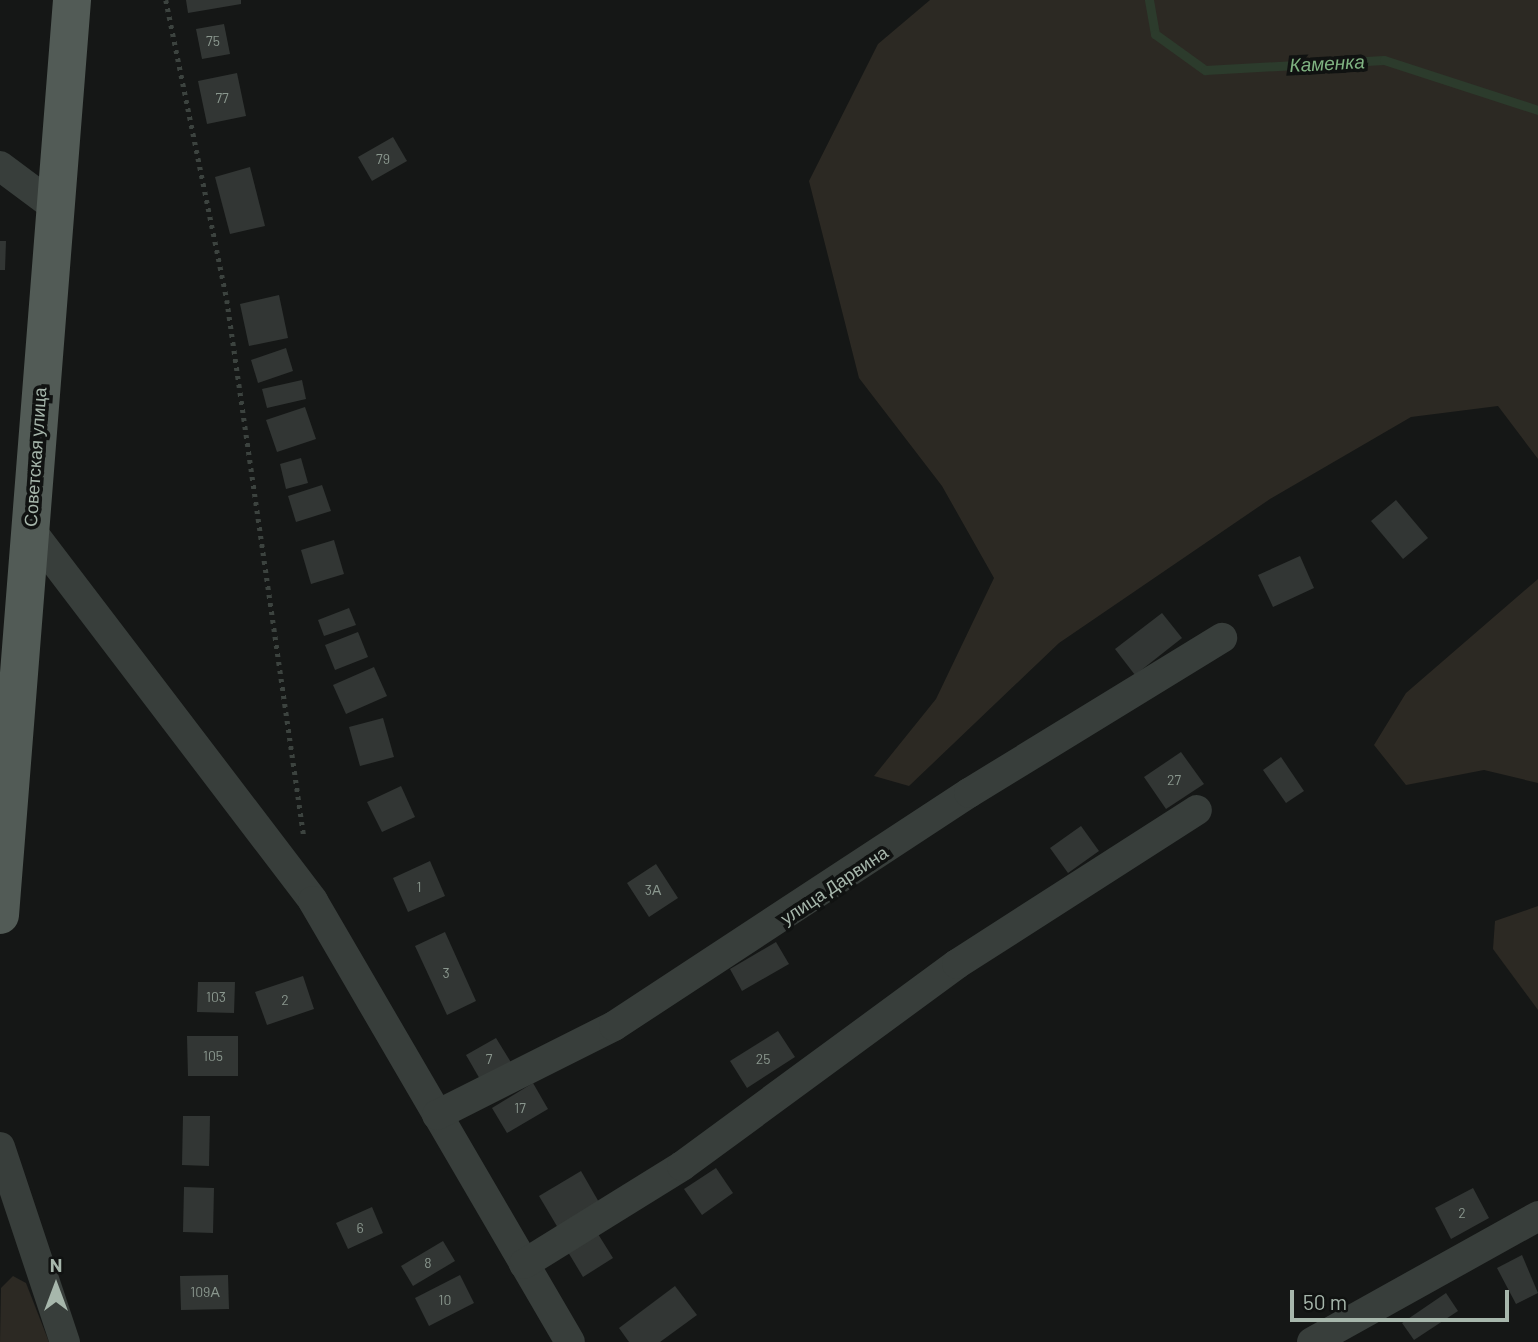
<!DOCTYPE html>
<meta charset="utf-8">
<style>
body{margin:0}
#map{position:relative;width:1538px;height:1342px;overflow:hidden;background:#151716;font-family:Barlow,sans-serif}
div>[style]{position:absolute}
[style*='--x']{left:calc(var(--x)*1px);top:calc(var(--y)*1px);width:calc(var(--w)*1px);rotate:calc(var(--a)*1deg)}
.green>*{inset:0;background:#2c2923}
.stream>*{height:9px;margin:-4.5px;padding:0 4.5px;transform-origin:4.5px;border-radius:4.5px;background:#2c3b2c}
.building>*{inset:0;background:#323634}
.path>*{height:4.5px;margin-top:-2.25px;transform-origin:0;background:repeating-linear-gradient(90deg,#3c433f 0 3.5px,transparent 0 8.5px)}
.street>*{height:30px;margin:-15px;padding:0 15px;transform-origin:15px;border-radius:15px;background:#383e3b}
.primary>*{height:38px;margin:-19px;padding:0 19px;transform-origin:19px;border-radius:19px;background:#525b56}
span{translate:-50% -50%;white-space:nowrap;text-align:center;line-height:1.15;-webkit-text-stroke:7px #101211;paint-order:stroke}
.number-label{font-size:14px;color:#8a978e}
.number-label span{-webkit-text-stroke-width:0}
.street-label{font-size:18px;color:#a7b7ac}
.water-label{font-size:19px;color:#7fb281;font-style:italic}
.north{position:absolute;left:21px;top:1251px;width:70px;height:70px;-webkit-text-stroke:5px #101211;paint-order:stroke;rotate:0deg;font-size:19px;font-weight:700;line-height:28px;text-align:center;color:#a7b7ac}
.north::after{content:'';display:block;margin:auto;width:24px;height:32px;background:#a7b7ac;clip-path:polygon(50% 0,100% 100%,50% 72%,0 100%)}
.scale{position:absolute;left:1290px;top:1290px;width:219px;height:32px;box-sizing:border-box;border:4px solid #a7b7ac;border-top:0;padding-left:9px;font-size:21px;line-height:24px;white-space:nowrap;color:#a7b7ac;-webkit-text-stroke:5px #101211;paint-order:stroke}
</style>
<div id="map">
<div class="green">
<div style="clip-path:polygon(930px 0,1538px 0,1538px 459px,1498px 406px,1411px 417px,1270px 499px,1059px 643px,909px 786px,874px 776px,936px 699px,994px 578px,942px 486px,859px 378px,809px 181px,878px 44px)"></div>
<div style="clip-path:polygon(1538px 579px,1538px 783px,1484px 770px,1406px 785px,1374px 745px,1406px 693px)"></div>
<div style="clip-path:polygon(1538px 906px,1538px 1010px,1493px 949px,1495px 921px)"></div>
<div style="clip-path:polygon(13px 1276px,26px 1283px,49px 1342px,0 1342px,1px 1288px)"></div>
</div>
<div class="stream">
<div style="--x:1149;--y:0;--w:35;--a:80"></div>
<div style="--x:1155;--y:34;--w:62;--a:35.8"></div>
<div style="--x:1205;--y:70;--w:179;--a:-3.2"></div>
<div style="--x:1384;--y:60;--w:162;--a:18"></div>
</div>
<div class="building">
<div style="clip-path:polygon(186px 0,241px 0,241px 4px,188px 13px)"></div>
<div style="clip-path:polygon(224px 24px,230px 54px,202px 59px,196px 29px)"></div>
<div style="clip-path:polygon(237px 73px,246px 116px,207px 124px,198px 81px)"></div>
<div style="clip-path:polygon(393px 137px,407px 161px,372px 181px,358px 157px)"></div>
<div style="clip-path:polygon(250px 167px,265px 226px,230px 234px,215px 177px)"></div>
<div style="clip-path:polygon(0 241px,6px 241px,5px 270px,0 270px)"></div>
<div style="clip-path:polygon(279px 295px,288px 338px,249px 346px,240px 304px)"></div>
<div style="clip-path:polygon(286px 348px,293px 371px,258px 383px,251px 360px)"></div>
<div style="clip-path:polygon(302px 380px,306px 399px,267px 408px,262px 389px)"></div>
<div style="clip-path:polygon(305px 407px,316px 439px,277px 452px,266px 420px)"></div>
<div style="clip-path:polygon(301px 458px,308px 483px,286px 489px,280px 464px)"></div>
<div style="clip-path:polygon(322px 485px,331px 511px,296px 522px,288px 496px)"></div>
<div style="clip-path:polygon(1396px 500px,1428px 538px,1403px 559px,1371px 521px)"></div>
<div style="clip-path:polygon(334px 540px,344px 574px,311px 584px,301px 550px)"></div>
<div style="clip-path:polygon(1300px 556px,1314px 588px,1273px 607px,1258px 575px)"></div>
<div style="clip-path:polygon(349px 608px,356px 625px,324px 636px,318px 620px)"></div>
<div style="clip-path:polygon(1162px 613px,1182px 638px,1135px 675px,1115px 649px)"></div>
<div style="clip-path:polygon(358px 632px,368px 657px,335px 670px,325px 645px)"></div>
<div style="clip-path:polygon(374px 667px,387px 696px,346px 714px,333px 685px)"></div>
<div style="clip-path:polygon(383px 718px,394px 757px,360px 766px,349px 727px)"></div>
<div style="clip-path:polygon(1181px 752px,1204px 784px,1166px 809px,1144px 777px)"></div>
<div style="clip-path:polygon(1281px 757px,1304px 791px,1286px 803px,1263px 770px)"></div>
<div style="clip-path:polygon(401px 786px,415px 817px,382px 832px,367px 802px)"></div>
<div style="clip-path:polygon(1081px 826px,1099px 851px,1068px 873px,1050px 848px)"></div>
<div style="clip-path:polygon(430px 861px,445px 896px,408px 912px,393px 878px)"></div>
<div style="clip-path:polygon(656px 864px,678px 898px,649px 917px,627px 883px)"></div>
<div style="clip-path:polygon(445px 932px,476px 1001px,447px 1015px,415px 946px)"></div>
<div style="clip-path:polygon(776px 942px,789px 964px,742px 991px,730px 969px)"></div>
<div style="clip-path:polygon(303px 976px,314px 1009px,267px 1025px,255px 992px)"></div>
<div style="clip-path:polygon(198px 982px,235px 982px,234px 1013px,197px 1012px)"></div>
<div style="clip-path:polygon(778px 1031px,795px 1057px,747px 1088px,730px 1061px)"></div>
<div style="clip-path:polygon(187px 1036px,238px 1036px,238px 1076px,188px 1076px)"></div>
<div style="clip-path:polygon(496px 1038px,512px 1064px,481px 1081px,466px 1055px)"></div>
<div style="clip-path:polygon(533px 1083px,548px 1109px,507px 1133px,492px 1108px)"></div>
<div style="clip-path:polygon(183px 1116px,210px 1116px,209px 1166px,182px 1165px)"></div>
<div style="clip-path:polygon(716px 1168px,733px 1193px,702px 1215px,684px 1189px)"></div>
<div style="clip-path:polygon(581px 1171px,600px 1204px,558px 1228px,539px 1196px)"></div>
<div style="clip-path:polygon(184px 1187px,214px 1188px,213px 1233px,183px 1232px)"></div>
<div style="clip-path:polygon(1473px 1188px,1489px 1218px,1451px 1239px,1435px 1208px)"></div>
<div style="clip-path:polygon(372px 1207px,383px 1233px,348px 1249px,336px 1223px)"></div>
<div style="clip-path:polygon(598px 1234px,613px 1258px,583px 1277px,568px 1252px)"></div>
<div style="clip-path:polygon(443px 1241px,455px 1261px,413px 1286px,401px 1266px)"></div>
<div style="clip-path:polygon(1522px 1255px,1538px 1293px,1516px 1304px,1497px 1268px)"></div>
<div style="clip-path:polygon(228px 1275px,229px 1309px,181px 1310px,180px 1276px)"></div>
<div style="clip-path:polygon(460px 1275px,474px 1303px,429px 1326px,415px 1298px)"></div>
<div style="clip-path:polygon(675px 1286px,697px 1315px,660px 1342px,629px 1342px,619px 1328px)"></div>
<div style="clip-path:polygon(1446px 1293px,1458px 1311px,1414px 1340px,1402px 1323px)"></div>
</div>
<div class="path">
<div style="--x:166;--y:0;--w:306;--a:78.5"></div>
<div style="--x:227;--y:300;--w:542;--a:81.84"></div>
</div>
<div class="street">
<div style="--x:0;--y:166;--w:69;--a:36.7"></div>
<div style="--x:30;--y:529;--w:467;--a:52.7"></div>
<div style="--x:313;--y:901;--w:510;--a:59.77"></div>
<div style="--x:437;--y:1115;--w:198;--a:-26.7"></div>
<div style="--x:614;--y:1026;--w:425;--a:-33.3"></div>
<div style="--x:969;--y:793;--w:297;--a:-31.5"></div>
<div style="--x:0;--y:1147;--w:206;--a:71.6"></div>
<div style="--x:524;--y:1264;--w:186;--a:-31.8"></div>
<div style="--x:682;--y:1166;--w:341;--a:-36.3"></div>
<div style="--x:957;--y:964;--w:285;--a:-32.7"></div>
<div style="--x:1312;--y:1342;--w:259;--a:-29.1"></div>
</div>
<div class="primary">
<div style="--x:0;--y:915;--w:918;--a:-85.5"></div>
</div>
<div class="number-label">
<span style="left:213px;top:41px">75</span>
<span style="left:222px;top:98px">77</span>
<span style="left:383px;top:159px">79</span>
<span style="left:1174px;top:780px">27</span>
<span style="left:419px;top:887px">1</span>
<span style="left:653px;top:890px">3А</span>
<span style="left:446px;top:973px">3</span>
<span style="left:216px;top:997px">103</span>
<span style="left:285px;top:1000px">2</span>
<span style="left:213px;top:1056px">105</span>
<span style="left:489px;top:1059px">7</span>
<span style="left:763px;top:1059px">25</span>
<span style="left:520px;top:1108px">17</span>
<span style="left:1462px;top:1213px">2</span>
<span style="left:360px;top:1228px">6</span>
<span style="left:428px;top:1263px">8</span>
<span style="left:205px;top:1292px">109А</span>
<span style="left:445px;top:1300px">10</span>
</div>
<div class="street-label">
<span style="left:35px;top:457px;rotate:-86deg">Советская улица</span>
<span style="left:834px;top:885px;rotate:-34deg">улица Дарвина</span>
</div>
<div class="water-label">
<span style="left:1327px;top:63px;rotate:-3deg">Каменка</span>
</div>
<div class="north">N</div>
<div class="scale">50 m</div>
</div>
